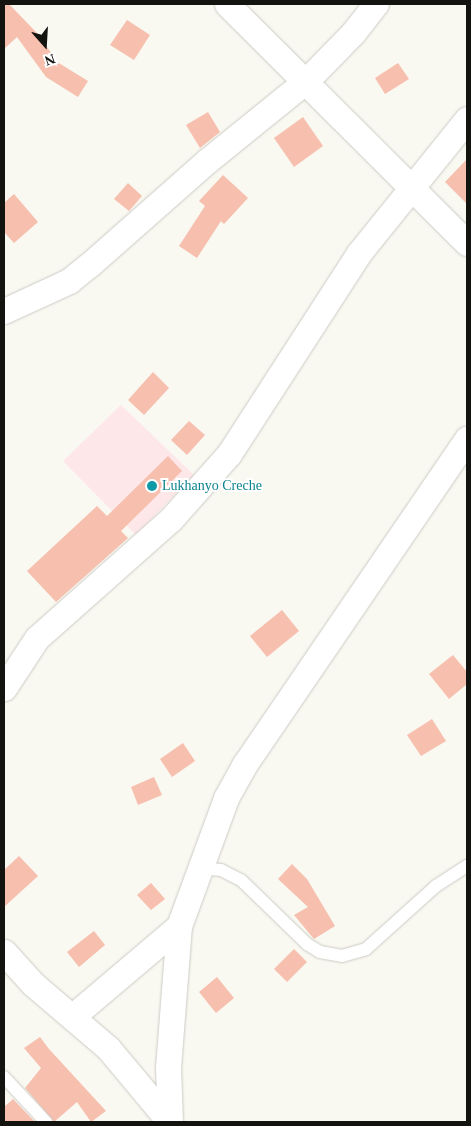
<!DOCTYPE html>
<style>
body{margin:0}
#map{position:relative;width:471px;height:1126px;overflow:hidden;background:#f9f8f1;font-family:Georgia,serif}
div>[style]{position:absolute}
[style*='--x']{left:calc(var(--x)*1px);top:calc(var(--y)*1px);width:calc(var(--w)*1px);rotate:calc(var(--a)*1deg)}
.education>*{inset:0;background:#fde7e9}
.building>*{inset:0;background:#f7bfae}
.roads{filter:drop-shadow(0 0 1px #cccbc5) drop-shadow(0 0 1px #cccbc5)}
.lane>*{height:12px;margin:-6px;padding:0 6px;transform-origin:6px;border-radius:6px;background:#fff}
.street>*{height:25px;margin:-12.5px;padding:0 12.5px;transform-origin:12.5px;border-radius:12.5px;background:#fff}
.dots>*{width:14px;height:14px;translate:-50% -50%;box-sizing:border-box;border:2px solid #fff;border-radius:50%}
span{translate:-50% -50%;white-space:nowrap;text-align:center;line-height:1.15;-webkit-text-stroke:4px #fff;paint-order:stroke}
.culture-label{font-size:14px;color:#0d838f}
.left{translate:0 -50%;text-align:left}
.frame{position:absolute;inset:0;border:5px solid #131310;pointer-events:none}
.north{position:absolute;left:20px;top:20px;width:50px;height:50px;-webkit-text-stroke:4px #fff;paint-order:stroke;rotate:161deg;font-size:14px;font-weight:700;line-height:20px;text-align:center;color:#131310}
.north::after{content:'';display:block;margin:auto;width:18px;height:22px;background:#131310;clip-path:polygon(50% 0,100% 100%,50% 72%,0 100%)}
</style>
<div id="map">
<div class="education">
<div style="clip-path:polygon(121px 405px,194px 475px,136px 535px,63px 461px)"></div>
</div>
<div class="building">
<div style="clip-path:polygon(4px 4px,9px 4px,36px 32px,52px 54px,49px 57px,88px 81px,78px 97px,46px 77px,17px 37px,4px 49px)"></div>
<div style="clip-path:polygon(127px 20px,150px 35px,134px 60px,110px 45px)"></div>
<div style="clip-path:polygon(398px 63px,409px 79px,385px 94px,375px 78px)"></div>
<div style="clip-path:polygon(208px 112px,220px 132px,200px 148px,186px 125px)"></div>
<div style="clip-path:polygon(303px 117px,323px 146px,294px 167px,274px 138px)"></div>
<div style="clip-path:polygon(467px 159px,467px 204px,445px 182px)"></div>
<div style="clip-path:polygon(223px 175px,248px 198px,224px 224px,221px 221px,197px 258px,179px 246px,205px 206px,199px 201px)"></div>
<div style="clip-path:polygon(128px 183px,142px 196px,129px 211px,114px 199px)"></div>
<div style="clip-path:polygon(14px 194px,38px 222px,14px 243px,4px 232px,4px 203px)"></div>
<div style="clip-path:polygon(153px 372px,169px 388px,144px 415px,128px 400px)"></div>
<div style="clip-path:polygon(189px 421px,205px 435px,187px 455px,171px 440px)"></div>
<div style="clip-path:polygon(168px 456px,182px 471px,121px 531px,128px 538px,56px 602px,27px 571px,97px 506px,107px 516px)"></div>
<div style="clip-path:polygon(282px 610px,299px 631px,267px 657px,250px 636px)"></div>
<div style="clip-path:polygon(453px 655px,467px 672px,467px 684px,449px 699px,429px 674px)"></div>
<div style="clip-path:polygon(432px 719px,446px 741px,421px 756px,407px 735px)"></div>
<div style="clip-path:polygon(183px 743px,195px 761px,172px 777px,160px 759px)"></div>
<div style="clip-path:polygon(154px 777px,162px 795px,138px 805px,131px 787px)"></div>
<div style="clip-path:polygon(19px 856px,38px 876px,4px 907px,4px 870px)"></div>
<div style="clip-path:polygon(292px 864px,307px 879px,335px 926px,314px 939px,294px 915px,308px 907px,278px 879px)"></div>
<div style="clip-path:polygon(151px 883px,165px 899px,151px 910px,137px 895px)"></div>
<div style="clip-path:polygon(94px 931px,105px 945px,79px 967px,67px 952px)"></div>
<div style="clip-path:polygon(294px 949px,307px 962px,287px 982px,274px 969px)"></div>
<div style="clip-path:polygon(217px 977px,234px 998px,216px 1013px,199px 992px)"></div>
<div style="clip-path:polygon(40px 1037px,49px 1049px,106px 1111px,91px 1122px,77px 1102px,54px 1122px,25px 1088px,41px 1068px,24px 1048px)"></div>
<div style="clip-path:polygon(13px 1099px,35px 1122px,4px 1122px,4px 1107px)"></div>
</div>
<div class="roads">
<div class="lane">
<div style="--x:199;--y:868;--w:22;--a:5"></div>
<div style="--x:221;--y:870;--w:22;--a:27"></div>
<div style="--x:241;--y:880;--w:92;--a:44.1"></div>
<div style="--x:307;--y:944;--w:15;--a:32"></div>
<div style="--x:320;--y:952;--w:22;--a:10"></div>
<div style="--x:342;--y:956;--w:25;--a:-16"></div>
<div style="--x:366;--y:949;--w:94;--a:-42"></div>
<div style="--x:436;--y:886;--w:37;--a:-33"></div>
<div style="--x:4;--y:1077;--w:62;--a:47"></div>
</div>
<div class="street">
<div style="--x:227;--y:4;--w:339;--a:44.9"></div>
<div style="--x:4;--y:311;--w:72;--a:-24.8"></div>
<div style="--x:69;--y:281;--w:26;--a:-39"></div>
<div style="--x:89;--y:265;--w:157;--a:-41.4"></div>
<div style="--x:207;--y:161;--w:129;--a:-39"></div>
<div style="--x:307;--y:80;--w:66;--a:-45.6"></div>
<div style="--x:353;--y:33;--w:37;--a:-52"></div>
<div style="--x:4;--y:688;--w:60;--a:-56.6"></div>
<div style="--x:37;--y:638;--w:179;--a:-41.6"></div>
<div style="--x:171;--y:519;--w:87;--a:-48.3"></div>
<div style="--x:229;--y:454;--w:239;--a:-57.1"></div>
<div style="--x:359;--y:253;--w:172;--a:-51.1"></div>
<div style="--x:4;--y:952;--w:43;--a:47.8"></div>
<div style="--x:33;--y:984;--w:99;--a:40.5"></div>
<div style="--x:108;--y:1048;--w:95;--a:50.1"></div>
<div style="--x:73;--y:1016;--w:139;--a:-40.3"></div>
<div style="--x:170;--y:1122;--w:54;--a:-92.1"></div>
<div style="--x:168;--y:1068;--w:142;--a:-85.6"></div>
<div style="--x:179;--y:926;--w:136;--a:-69.8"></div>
<div style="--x:226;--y:798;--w:39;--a:-61"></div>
<div style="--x:245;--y:764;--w:394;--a:-55.7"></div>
</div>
</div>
<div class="dots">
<div style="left:152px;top:486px;background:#0f9aa8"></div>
</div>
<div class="culture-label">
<span class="left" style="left:162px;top:486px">Lukhanyo Creche</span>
</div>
<div class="frame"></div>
<div class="north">N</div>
</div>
